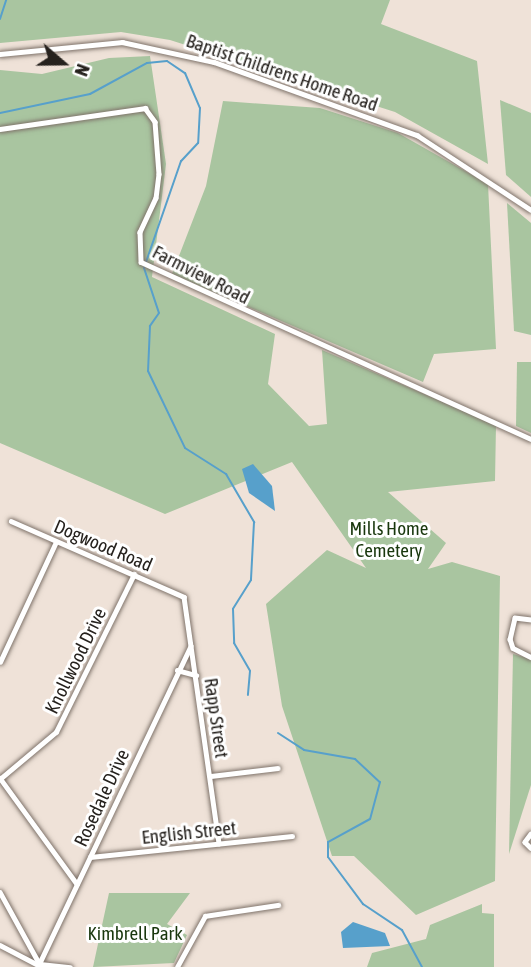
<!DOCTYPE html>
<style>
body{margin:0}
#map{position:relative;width:531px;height:967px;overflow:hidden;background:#efe2d8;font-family:"Asap Condensed",sans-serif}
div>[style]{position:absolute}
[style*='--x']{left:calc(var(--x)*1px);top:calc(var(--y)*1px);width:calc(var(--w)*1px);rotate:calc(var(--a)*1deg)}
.green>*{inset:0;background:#a9c5a0}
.water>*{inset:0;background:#57a0cb}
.stream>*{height:2px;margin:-1px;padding:0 1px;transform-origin:1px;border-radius:1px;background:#57a0cb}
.roads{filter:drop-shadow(0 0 2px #7f736a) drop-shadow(0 0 2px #7f736a)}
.minor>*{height:4.5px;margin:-2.25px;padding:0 2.25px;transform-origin:2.25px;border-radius:2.25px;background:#fff}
span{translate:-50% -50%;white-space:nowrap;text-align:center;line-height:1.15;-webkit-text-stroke:6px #fff;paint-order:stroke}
.street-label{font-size:19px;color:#26221e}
.park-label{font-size:19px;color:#19370d}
.north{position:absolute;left:28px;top:28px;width:70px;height:70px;-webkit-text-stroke:5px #fff;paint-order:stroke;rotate:110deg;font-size:19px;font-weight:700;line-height:28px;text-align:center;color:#26221e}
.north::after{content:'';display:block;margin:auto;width:24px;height:32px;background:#26221e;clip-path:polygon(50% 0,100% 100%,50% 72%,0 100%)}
</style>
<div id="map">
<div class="green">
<div style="clip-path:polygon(0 0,390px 0,381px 24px,477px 61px,488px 164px,395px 112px,170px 40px,121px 32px,0 43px)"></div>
<div style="clip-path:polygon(150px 56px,166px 164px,152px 277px,275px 334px,268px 384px,309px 426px,327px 424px,322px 350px,496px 425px,495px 481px,388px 492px,446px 543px,428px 569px,452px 562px,500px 576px,495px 881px,416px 915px,354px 856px,332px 856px,282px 706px,266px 604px,327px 550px,366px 568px,292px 462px,165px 514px,0 443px,0 70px,42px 74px,109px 58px)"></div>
<div style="clip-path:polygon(500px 100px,531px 113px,531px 197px,506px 175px)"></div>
<div style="clip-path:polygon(223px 101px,320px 108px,398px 133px,488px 184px,496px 349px,434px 354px,423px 382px,172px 274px,206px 186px)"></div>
<div style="clip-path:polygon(507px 203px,531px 223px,531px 335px,514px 331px)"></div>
<div style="clip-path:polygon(517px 362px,531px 362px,531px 433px,516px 426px)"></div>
<div style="clip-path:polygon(513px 654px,531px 659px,531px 785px,509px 854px)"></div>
<div style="clip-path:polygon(109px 893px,190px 893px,167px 924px,187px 935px,174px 963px,93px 967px)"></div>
<div style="clip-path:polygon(482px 904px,482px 913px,494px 914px,494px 967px,367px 967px,372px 953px,426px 939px,430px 925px)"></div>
</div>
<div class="water">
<div style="clip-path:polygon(253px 464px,272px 486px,275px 511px,249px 493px,242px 469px)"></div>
<div style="clip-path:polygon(353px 922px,385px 933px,390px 946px,343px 948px,341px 932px)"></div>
</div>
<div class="stream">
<div style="--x:0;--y:19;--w:20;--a:-72"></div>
<div style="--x:0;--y:113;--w:92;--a:-11.9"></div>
<div style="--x:90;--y:94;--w:65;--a:-28.5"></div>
<div style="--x:147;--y:63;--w:20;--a:-6"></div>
<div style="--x:167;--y:61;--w:22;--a:34"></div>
<div style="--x:185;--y:73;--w:38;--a:67"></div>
<div style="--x:200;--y:108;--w:35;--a:93"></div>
<div style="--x:198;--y:143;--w:25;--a:133"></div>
<div style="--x:181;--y:161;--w:113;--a:109.1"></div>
<div style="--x:144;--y:268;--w:47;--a:71.6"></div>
<div style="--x:159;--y:313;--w:16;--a:125"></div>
<div style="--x:150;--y:326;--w:45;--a:92.5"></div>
<div style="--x:148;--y:371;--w:85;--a:64.3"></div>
<div style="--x:185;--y:448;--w:49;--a:32.4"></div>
<div style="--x:226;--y:474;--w:56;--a:59.7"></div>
<div style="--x:254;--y:522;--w:58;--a:93"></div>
<div style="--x:251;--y:580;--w:34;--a:122"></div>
<div style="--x:233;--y:609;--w:34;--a:88"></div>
<div style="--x:234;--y:643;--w:32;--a:60"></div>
<div style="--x:250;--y:671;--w:24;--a:95"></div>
<div style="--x:278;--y:733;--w:31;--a:33"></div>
<div style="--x:304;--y:750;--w:52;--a:10"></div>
<div style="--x:355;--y:759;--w:34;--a:43"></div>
<div style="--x:380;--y:782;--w:38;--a:105"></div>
<div style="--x:370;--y:819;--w:48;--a:151.3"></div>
<div style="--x:328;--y:842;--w:15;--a:90"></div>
<div style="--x:328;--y:857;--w:59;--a:53.3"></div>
<div style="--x:363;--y:904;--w:47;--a:33.7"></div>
<div style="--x:402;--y:930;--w:42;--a:61.6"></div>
</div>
<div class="roads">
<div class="minor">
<div style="--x:0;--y:54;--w:123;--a:-5.6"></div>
<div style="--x:122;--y:42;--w:94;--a:12.3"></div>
<div style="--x:214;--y:62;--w:216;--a:19.8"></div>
<div style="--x:417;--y:135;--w:136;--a:33.3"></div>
<div style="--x:0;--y:129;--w:147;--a:-8.2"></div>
<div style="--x:145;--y:108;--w:17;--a:54"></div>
<div style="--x:155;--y:122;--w:52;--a:85.6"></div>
<div style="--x:159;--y:174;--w:24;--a:97"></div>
<div style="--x:156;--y:198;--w:38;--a:115"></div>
<div style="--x:140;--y:232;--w:30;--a:88"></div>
<div style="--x:141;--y:262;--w:428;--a:24.4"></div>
<div style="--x:11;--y:521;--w:189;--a:23.7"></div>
<div style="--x:184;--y:597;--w:249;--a:81.9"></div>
<div style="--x:531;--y:620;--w:16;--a:-173"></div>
<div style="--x:515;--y:618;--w:22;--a:103"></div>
<div style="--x:510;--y:639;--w:9;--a:72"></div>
<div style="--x:513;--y:648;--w:20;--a:27"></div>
<div style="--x:0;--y:662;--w:132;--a:-65"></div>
<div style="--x:177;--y:670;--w:20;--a:15"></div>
<div style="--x:211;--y:776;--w:67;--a:-6.8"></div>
<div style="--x:0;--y:778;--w:131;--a:54"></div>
<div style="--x:0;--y:779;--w:73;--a:-40"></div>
<div style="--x:56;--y:732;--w:176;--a:-63.7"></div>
<div style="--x:531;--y:834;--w:10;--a:127"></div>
<div style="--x:525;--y:842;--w:8;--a:45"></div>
<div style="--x:90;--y:857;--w:203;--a:-5.9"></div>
<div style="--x:0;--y:892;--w:81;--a:61.2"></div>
<div style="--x:0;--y:945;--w:47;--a:27.6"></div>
<div style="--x:39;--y:964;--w:352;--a:-64.5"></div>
<div style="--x:40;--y:964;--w:30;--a:6"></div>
<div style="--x:177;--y:967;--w:58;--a:-61.2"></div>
<div style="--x:205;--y:916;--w:74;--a:-8.6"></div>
</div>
</div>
<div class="street-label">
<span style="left:282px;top:73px;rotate:19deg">Baptist Childrens Home Road</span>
<span style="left:201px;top:275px;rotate:27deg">Farmview Road</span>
<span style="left:103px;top:546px;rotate:23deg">Dogwood Road</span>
<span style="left:76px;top:661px;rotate:-64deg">Knollwood Drive</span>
<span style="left:216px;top:718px;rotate:82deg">Rapp Street</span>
<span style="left:102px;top:798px;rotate:-65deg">Rosedale Drive</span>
<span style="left:189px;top:833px;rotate:-6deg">English Street</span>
</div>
<div class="park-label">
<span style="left:389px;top:540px">Mills Home<br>Cemetery</span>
<span style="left:135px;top:934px">Kimbrell Park</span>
</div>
<div class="north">N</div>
</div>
